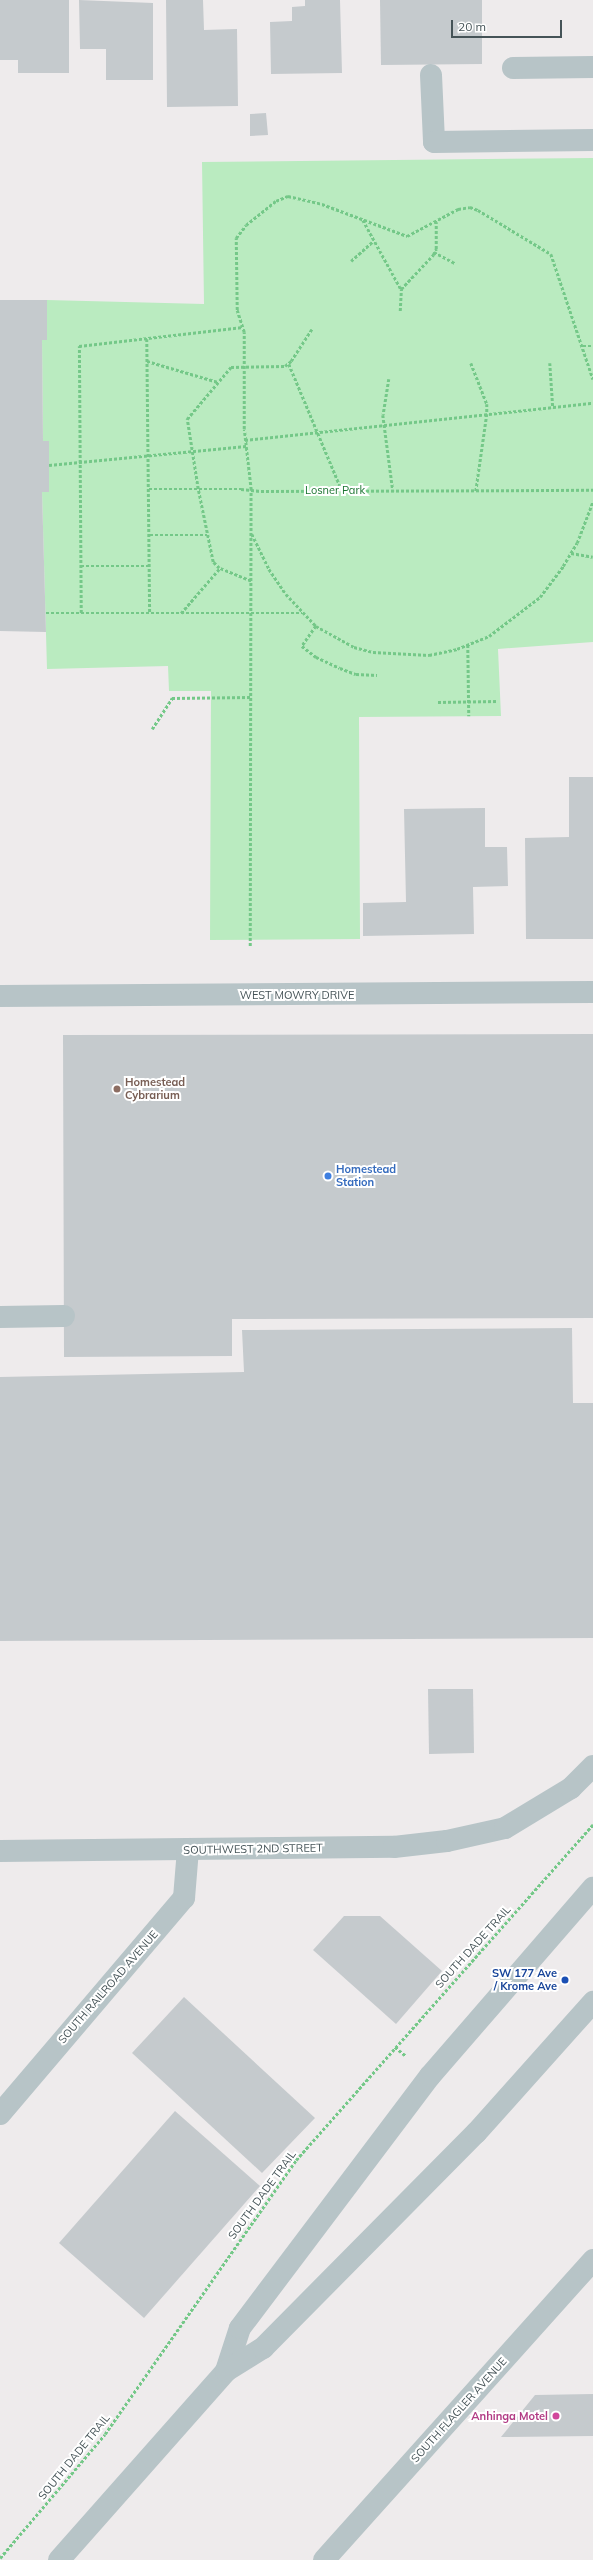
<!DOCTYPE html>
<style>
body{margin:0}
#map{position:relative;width:593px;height:2560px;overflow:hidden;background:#eeebec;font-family:Mulish,sans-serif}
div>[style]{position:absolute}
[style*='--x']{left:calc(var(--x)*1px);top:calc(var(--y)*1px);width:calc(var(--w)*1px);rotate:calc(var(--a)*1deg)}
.green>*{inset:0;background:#baebc0}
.building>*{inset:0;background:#c5cacd}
.path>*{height:2.5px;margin-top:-1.25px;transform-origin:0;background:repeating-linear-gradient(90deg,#74c888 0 3px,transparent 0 5px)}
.minor>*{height:22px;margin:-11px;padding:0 11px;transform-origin:11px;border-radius:11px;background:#b7c4c7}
.dots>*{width:11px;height:11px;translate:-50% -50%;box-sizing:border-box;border:2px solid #fff;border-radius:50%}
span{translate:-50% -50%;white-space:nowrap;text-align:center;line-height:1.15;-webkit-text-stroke:4px #fff;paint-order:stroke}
.park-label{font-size:11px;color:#1a7430}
.street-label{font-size:11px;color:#455357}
.education-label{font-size:11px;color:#785e54;font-weight:700}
.left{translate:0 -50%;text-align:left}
.shop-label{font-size:11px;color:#366cbe;font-weight:700}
.transit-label{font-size:11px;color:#164399;font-weight:700}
.right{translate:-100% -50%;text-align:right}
.hotel-label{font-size:11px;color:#b23c85;font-weight:700}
.scale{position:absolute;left:451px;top:20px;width:111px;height:18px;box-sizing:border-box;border:2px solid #455357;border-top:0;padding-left:5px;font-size:12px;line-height:14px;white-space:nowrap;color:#455357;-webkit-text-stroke:3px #fff;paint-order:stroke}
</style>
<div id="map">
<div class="green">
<div style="clip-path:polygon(593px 158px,593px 642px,498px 649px,501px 716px,359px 717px,360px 939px,210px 940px,211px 691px,169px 691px,168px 666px,47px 669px,42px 492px,49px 492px,49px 465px,43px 441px,42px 340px,47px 300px,204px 304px,202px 162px)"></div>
</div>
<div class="building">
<div style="clip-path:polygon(0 0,69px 0,69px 73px,18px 73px,18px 60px,0 60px)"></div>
<div style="clip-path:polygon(79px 0,153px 3px,153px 80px,106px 80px,106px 49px,80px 49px)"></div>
<div style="clip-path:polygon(166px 0,203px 0,204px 30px,237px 29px,238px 106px,167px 107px)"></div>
<div style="clip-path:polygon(305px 0,340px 0,342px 73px,271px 74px,270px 22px,292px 21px,292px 7px,305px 6px)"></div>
<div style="clip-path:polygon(380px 0,482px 0,482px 64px,381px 65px)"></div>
<div style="clip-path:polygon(266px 113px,268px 135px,250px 136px,250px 114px)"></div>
<div style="clip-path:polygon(0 300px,47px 300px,47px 340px,42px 340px,43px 441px,49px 441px,49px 492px,42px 492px,46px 632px,0 631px)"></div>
<div style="clip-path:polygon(569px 777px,593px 777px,593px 939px,526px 939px,525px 838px,569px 837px)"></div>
<div style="clip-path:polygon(485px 808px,485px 847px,507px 847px,508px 886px,473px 887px,474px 934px,363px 936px,363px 903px,406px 902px,404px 809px)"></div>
<div style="clip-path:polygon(593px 1034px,593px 1318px,232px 1319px,232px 1356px,64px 1357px,63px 1035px)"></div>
<div style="clip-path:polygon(572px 1328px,573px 1403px,593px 1403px,593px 1638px,0 1641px,0 1377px,244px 1372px,242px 1330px)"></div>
<div style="clip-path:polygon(428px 1689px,473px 1689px,474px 1753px,429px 1754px)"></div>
<div style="clip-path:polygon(344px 1916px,380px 1916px,442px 1971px,396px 2024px,313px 1950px)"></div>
<div style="clip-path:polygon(184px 1997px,315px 2118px,262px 2173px,132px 2053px)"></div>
<div style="clip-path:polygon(175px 2111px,260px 2186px,144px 2318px,59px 2243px)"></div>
<div style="clip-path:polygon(593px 2394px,593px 2436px,501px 2437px,535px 2395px)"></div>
</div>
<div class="path">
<div style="--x:363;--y:220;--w:79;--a:61.2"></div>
<div style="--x:401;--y:289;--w:47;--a:-46.7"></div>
<div style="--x:433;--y:255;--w:7;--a:-63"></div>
<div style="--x:436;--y:249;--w:27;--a:-90"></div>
<div style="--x:434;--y:252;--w:24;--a:28"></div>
<div style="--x:351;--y:261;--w:30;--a:-42"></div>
<div style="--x:400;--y:311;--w:22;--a:-87"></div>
<div style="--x:147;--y:339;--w:274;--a:89.4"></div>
<div style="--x:583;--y:346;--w:10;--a:0"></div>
<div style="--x:147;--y:361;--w:74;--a:16.5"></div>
<div style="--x:471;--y:363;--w:44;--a:68.7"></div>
<div style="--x:487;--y:404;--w:10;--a:90"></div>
<div style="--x:487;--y:414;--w:78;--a:98.1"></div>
<div style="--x:550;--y:363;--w:45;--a:86.2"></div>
<div style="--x:289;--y:364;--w:138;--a:67.3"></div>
<div style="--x:389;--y:379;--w:36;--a:99"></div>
<div style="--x:383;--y:415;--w:77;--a:82.5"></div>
<div style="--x:245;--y:440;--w:350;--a:-6.1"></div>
<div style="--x:49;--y:465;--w:198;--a:-5.5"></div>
<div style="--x:149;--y:489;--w:92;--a:0"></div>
<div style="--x:241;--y:489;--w:20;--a:6"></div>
<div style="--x:261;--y:491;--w:332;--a:-0.2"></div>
<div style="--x:252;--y:534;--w:39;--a:64"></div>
<div style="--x:269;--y:569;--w:30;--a:56"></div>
<div style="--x:286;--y:594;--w:44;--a:46.8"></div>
<div style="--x:316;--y:626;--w:43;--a:28.9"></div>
<div style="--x:354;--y:647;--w:20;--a:15"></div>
<div style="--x:373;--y:652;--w:56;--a:3.1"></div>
<div style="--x:429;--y:655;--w:29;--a:-12"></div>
<div style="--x:457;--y:649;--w:35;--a:-22"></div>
<div style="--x:489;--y:636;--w:64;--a:-37.4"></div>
<div style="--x:540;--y:597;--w:39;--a:-53"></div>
<div style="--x:563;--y:566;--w:27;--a:-59"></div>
<div style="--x:577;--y:543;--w:45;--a:-69.1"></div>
<div style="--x:150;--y:535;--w:57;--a:0"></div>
<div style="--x:571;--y:553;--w:22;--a:10"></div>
<div style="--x:81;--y:566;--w:69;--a:0"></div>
<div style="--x:251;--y:581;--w:35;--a:-158"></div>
<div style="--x:219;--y:568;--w:8;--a:-135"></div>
<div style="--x:213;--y:562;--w:75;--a:-101.6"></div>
<div style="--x:198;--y:489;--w:71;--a:-98.9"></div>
<div style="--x:187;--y:419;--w:68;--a:-49.8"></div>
<div style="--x:231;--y:367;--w:54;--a:-1.1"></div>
<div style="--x:285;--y:366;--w:8;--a:-40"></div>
<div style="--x:291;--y:361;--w:38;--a:-57"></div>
<div style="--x:46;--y:613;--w:256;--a:0"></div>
<div style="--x:81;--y:613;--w:267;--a:-90.4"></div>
<div style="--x:79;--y:346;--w:165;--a:-6.6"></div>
<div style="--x:181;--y:613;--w:60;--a:-49.1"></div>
<div style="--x:316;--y:626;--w:24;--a:125"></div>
<div style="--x:302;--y:646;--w:18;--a:38"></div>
<div style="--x:316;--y:657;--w:26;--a:25"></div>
<div style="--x:340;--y:668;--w:17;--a:21"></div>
<div style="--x:356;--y:674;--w:21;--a:3"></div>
<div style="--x:468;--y:645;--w:71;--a:89.2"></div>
<div style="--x:438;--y:702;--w:60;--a:-1"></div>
<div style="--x:152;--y:729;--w:37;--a:-57"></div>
<div style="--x:172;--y:698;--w:79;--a:-0.7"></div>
<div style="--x:250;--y:946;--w:456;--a:-89.9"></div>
<div style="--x:251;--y:490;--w:61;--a:-96.5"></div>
<div style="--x:244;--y:429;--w:97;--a:-90"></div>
<div style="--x:244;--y:332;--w:23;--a:-108"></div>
<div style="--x:237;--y:310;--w:72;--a:-90.8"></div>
<div style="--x:236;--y:238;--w:16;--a:-52"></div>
<div style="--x:246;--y:225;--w:38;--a:-39"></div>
<div style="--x:276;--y:201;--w:13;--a:-23"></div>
<div style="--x:288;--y:196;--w:35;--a:13"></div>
<div style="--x:322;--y:204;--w:91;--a:20.6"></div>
<div style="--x:407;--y:236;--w:58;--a:-27.9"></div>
<div style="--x:458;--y:209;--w:12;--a:-9"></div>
<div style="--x:470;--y:207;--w:9;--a:21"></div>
<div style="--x:478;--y:210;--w:85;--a:31.1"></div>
<div style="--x:551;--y:254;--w:132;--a:71.4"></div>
<div style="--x:395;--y:2047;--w:14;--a:39"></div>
<div style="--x:0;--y:2558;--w:162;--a:-49.7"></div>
<div style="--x:105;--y:2434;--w:334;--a:-55.1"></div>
<div style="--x:296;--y:2160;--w:448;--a:-48.5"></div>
</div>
<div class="minor">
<div style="--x:513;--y:68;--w:80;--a:-0.7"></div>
<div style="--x:431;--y:75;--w:67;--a:87.4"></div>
<div style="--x:434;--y:142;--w:159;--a:-0.7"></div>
<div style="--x:0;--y:996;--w:593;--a:-0.39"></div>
<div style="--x:0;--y:1317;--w:64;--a:-0.9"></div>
<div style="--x:0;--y:1851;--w:394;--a:-0.6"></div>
<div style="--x:394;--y:1847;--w:53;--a:-6.5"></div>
<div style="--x:447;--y:1841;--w:59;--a:-12.6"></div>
<div style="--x:505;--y:1828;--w:77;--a:-31.2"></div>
<div style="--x:571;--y:1788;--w:31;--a:-45"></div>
<div style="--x:0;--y:2114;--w:284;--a:-49.6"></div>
<div style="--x:184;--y:1898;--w:49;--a:-85.3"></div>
<div style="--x:226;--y:2371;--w:45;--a:-72"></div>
<div style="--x:240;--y:2328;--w:316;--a:-53"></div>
<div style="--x:430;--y:2076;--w:249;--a:-49.1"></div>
<div style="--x:59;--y:2560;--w:252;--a:-48.5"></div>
<div style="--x:226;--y:2371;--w:44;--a:-31.9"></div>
<div style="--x:263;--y:2348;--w:303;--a:-45.3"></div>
<div style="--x:476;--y:2133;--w:176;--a:-48.2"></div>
<div style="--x:324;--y:2560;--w:403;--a:-48.1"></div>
</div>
<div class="dots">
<div style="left:117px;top:1089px;background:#8d6e63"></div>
<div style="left:328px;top:1176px;background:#3f7fe0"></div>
<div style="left:565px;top:1980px;background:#1a4fb4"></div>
<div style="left:556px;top:2416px;background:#d1479c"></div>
</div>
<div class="park-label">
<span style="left:335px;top:490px">Losner Park</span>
</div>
<div class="street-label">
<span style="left:297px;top:995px">WEST MOWRY DRIVE</span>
<span style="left:253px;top:1849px;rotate:-1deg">SOUTHWEST 2ND STREET</span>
<span style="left:473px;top:1947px;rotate:-48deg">SOUTH DADE TRAIL</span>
<span style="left:108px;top:1987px;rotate:-49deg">SOUTH RAILROAD AVENUE</span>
<span style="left:262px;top:2195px;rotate:-54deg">SOUTH DADE TRAIL</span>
<span style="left:459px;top:2410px;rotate:-48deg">SOUTH FLAGLER AVENUE</span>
<span style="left:74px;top:2457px;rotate:-51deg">SOUTH DADE TRAIL</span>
</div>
<div class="education-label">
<span class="left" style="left:125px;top:1089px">Homestead<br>Cybrarium</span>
</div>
<div class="shop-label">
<span class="left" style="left:336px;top:1176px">Homestead<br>Station</span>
</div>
<div class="transit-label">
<span class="right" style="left:557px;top:1980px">SW 177 Ave<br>/ Krome Ave</span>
</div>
<div class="hotel-label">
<span class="right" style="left:548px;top:2416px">Anhinga Motel</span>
</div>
<div class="scale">20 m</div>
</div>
